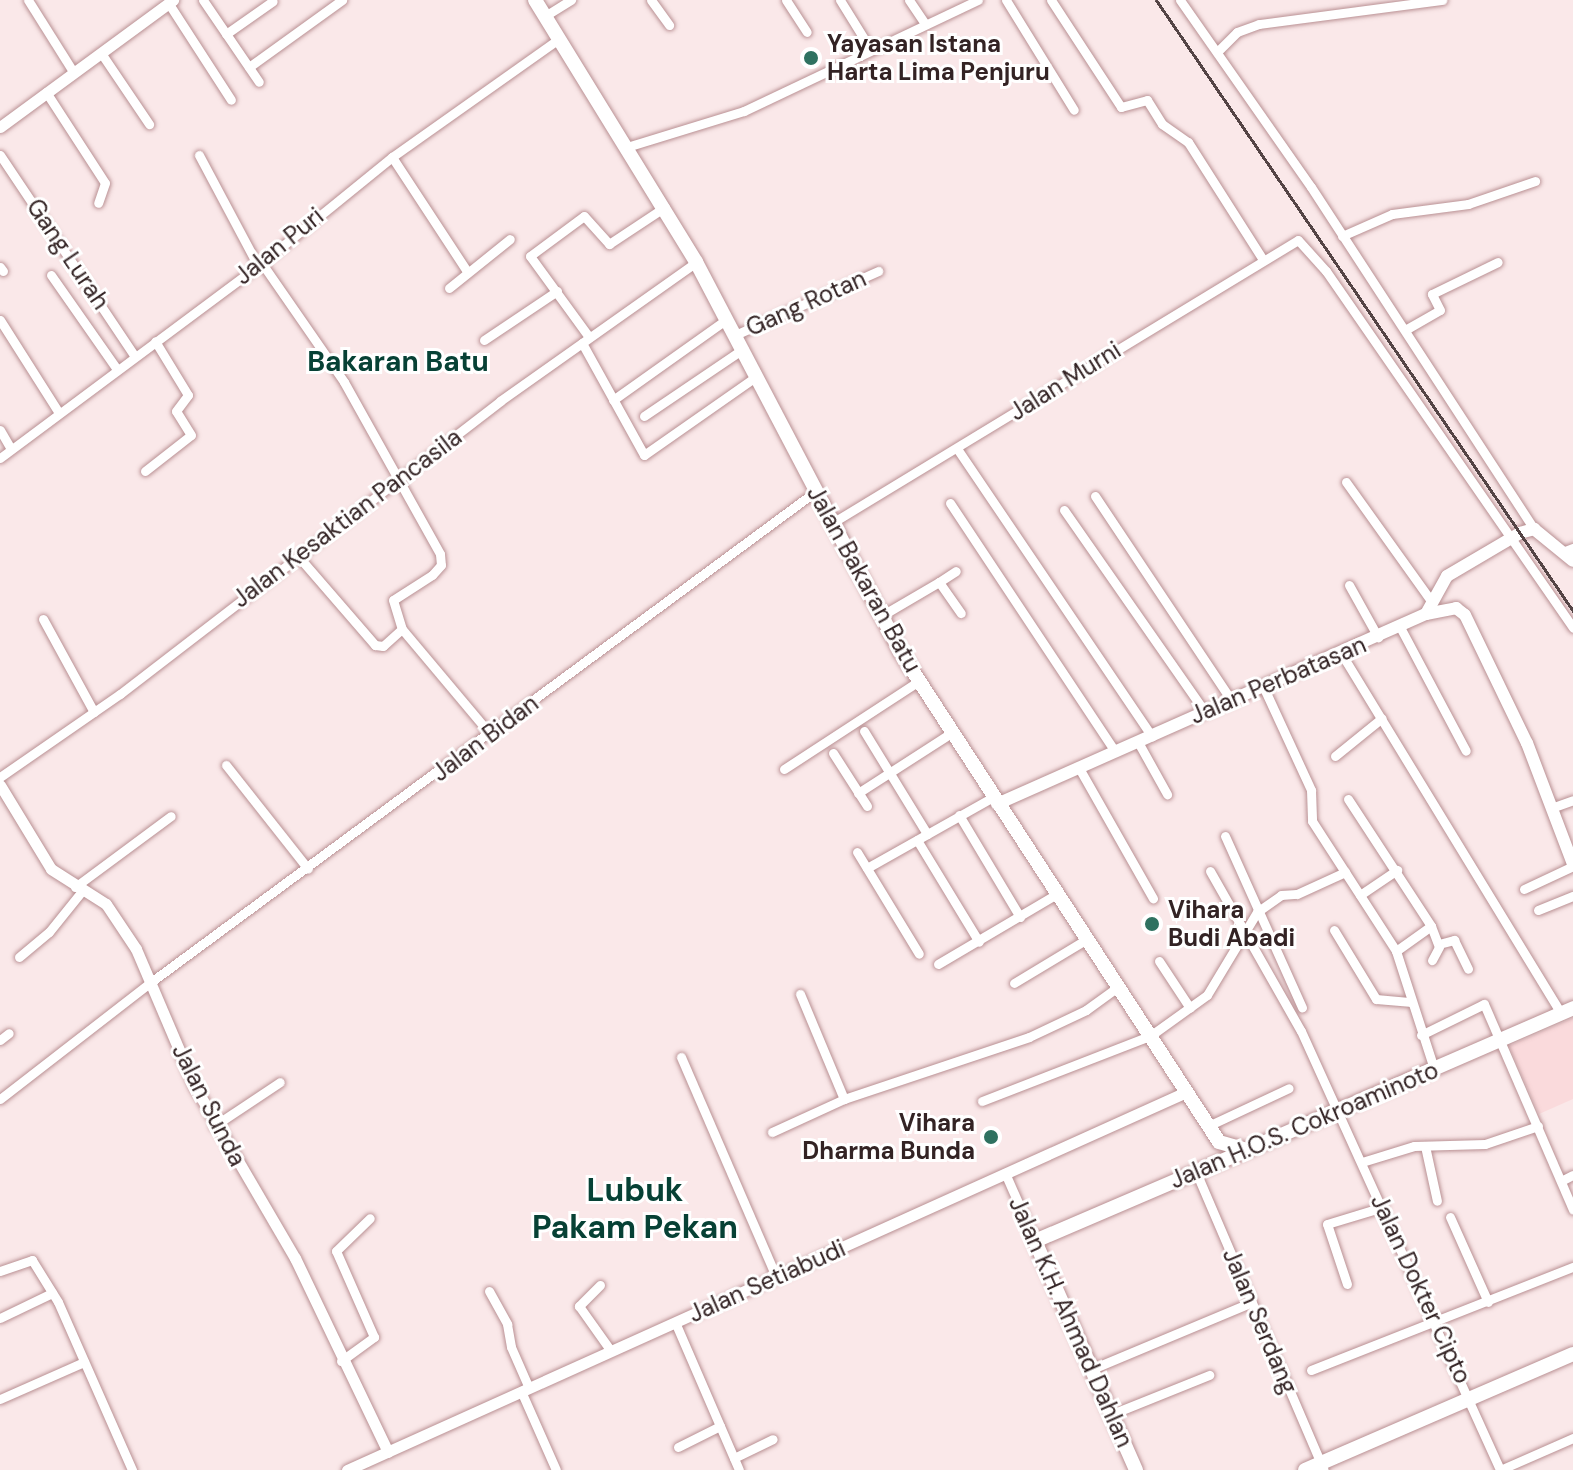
<!DOCTYPE html>
<style>
body{margin:0}
#map{position:relative;width:1573px;height:1470px;overflow:hidden;background:#fae8e9;font-family:"DM Sans",sans-serif}
div>[style]{position:absolute}
[style*='--x']{left:calc(var(--x)*1px);top:calc(var(--y)*1px);width:calc(var(--w)*1px);rotate:calc(var(--a)*1deg)}
.built>*{inset:0;background:#fadadc}
.roads{filter:drop-shadow(0 0 2px #b99093) drop-shadow(0 0 2px #b99093)}
.minor>*{height:9px;margin:-4.5px;padding:0 4.5px;transform-origin:4.5px;border-radius:4.5px;background:#fff}
.tertiary>*{height:11px;margin:-5.5px;padding:0 5.5px;transform-origin:5.5px;border-radius:5.5px;background:#fff}
.secondary>*{height:12px;margin:-6px;padding:0 6px;transform-origin:6px;border-radius:6px;background:#fff}
.primary>*{height:14px;margin:-7px;padding:0 7px;transform-origin:7px;border-radius:7px;background:#fff}
.trunk>*{height:14px;margin:-7px;padding:0 7px;transform-origin:7px;border-radius:7px;background:#fff}
.rail>*{height:3px;margin:-1.5px;padding:0 1.5px;transform-origin:1.5px;border-radius:1.5px;background:#544445}
.dots>*{width:22px;height:22px;translate:-50% -50%;box-sizing:border-box;border:4px solid #fff;border-radius:50%}
span{translate:-50% -50%;white-space:nowrap;text-align:center;line-height:1.15;-webkit-text-stroke:6px #fff;paint-order:stroke}
.poi-label{font-size:24px;color:#332324;font-weight:700}
.left{translate:0 -50%;text-align:left}
.right{translate:-100% -50%;text-align:right}
.street-label{font-size:24px;color:#332324}
.quarter-label{font-size:28px;color:#074135;font-weight:700}
.district-label{font-size:32px;color:#074135;font-weight:700}
</style>
<div id="map">
<div class="built">
<div style="clip-path:polygon(1573px 1018px,1573px 1099px,1539px 1114px,1509px 1046px)"></div>
</div>
<div class="roads">
<div class="minor">
<div style="--x:28;--y:0;--w:86;--a:57.8"></div>
<div style="--x:203;--y:0;--w:99;--a:55.7"></div>
<div style="--x:651;--y:0;--w:31;--a:54"></div>
<div style="--x:786;--y:0;--w:38;--a:57"></div>
<div style="--x:840;--y:0;--w:59;--a:58.2"></div>
<div style="--x:909;--y:0;--w:29;--a:56"></div>
<div style="--x:1006;--y:0;--w:129;--a:58.3"></div>
<div style="--x:1051;--y:0;--w:128;--a:56.8"></div>
<div style="--x:1121;--y:107;--w:27;--a:-15"></div>
<div style="--x:1147;--y:100;--w:28;--a:58"></div>
<div style="--x:1162;--y:124;--w:32;--a:35"></div>
<div style="--x:1188;--y:142;--w:138;--a:57.5"></div>
<div style="--x:1180;--y:0;--w:228;--a:55"></div>
<div style="--x:1311;--y:187;--w:408;--a:56.9"></div>
<div style="--x:169;--y:4;--w:114;--a:57.1"></div>
<div style="--x:545;--y:16;--w:31;--a:-32"></div>
<div style="--x:226;--y:34;--w:57;--a:-35.1"></div>
<div style="--x:1217;--y:52;--w:28;--a:-45"></div>
<div style="--x:1237;--y:32;--w:23;--a:-20"></div>
<div style="--x:1259;--y:24;--w:185;--a:-7.5"></div>
<div style="--x:101;--y:53;--w:86;--a:55.9"></div>
<div style="--x:249;--y:67;--w:115;--a:-35.8"></div>
<div style="--x:46;--y:92;--w:108;--a:57"></div>
<div style="--x:105;--y:183;--w:21;--a:109"></div>
<div style="--x:627;--y:147;--w:122;--a:-17.1"></div>
<div style="--x:744;--y:111;--w:259;--a:-25.4"></div>
<div style="--x:0;--y:155;--w:241;--a:56.2"></div>
<div style="--x:199;--y:155;--w:126;--a:62"></div>
<div style="--x:392;--y:157;--w:136;--a:56.7"></div>
<div style="--x:1342;--y:236;--w:55;--a:-23.7"></div>
<div style="--x:1392;--y:214;--w:77;--a:-7.5"></div>
<div style="--x:1468;--y:204;--w:71;--a:-18.9"></div>
<div style="--x:261;--y:262;--w:146;--a:55.3"></div>
<div style="--x:344;--y:382;--w:197;--a:60.8"></div>
<div style="--x:440;--y:554;--w:11;--a:85"></div>
<div style="--x:441;--y:565;--w:13;--a:132"></div>
<div style="--x:432;--y:575;--w:46;--a:147.3"></div>
<div style="--x:393;--y:600;--w:30;--a:73"></div>
<div style="--x:0;--y:267;--w:5;--a:53"></div>
<div style="--x:51;--y:275;--w:113;--a:55"></div>
<div style="--x:449;--y:288;--w:78;--a:-38.8"></div>
<div style="--x:0;--y:320;--w:110;--a:57.6"></div>
<div style="--x:1405;--y:330;--w:40;--a:-29.7"></div>
<div style="--x:1440;--y:310;--w:18;--a:-117"></div>
<div style="--x:1432;--y:294;--w:73;--a:-25.9"></div>
<div style="--x:735;--y:335;--w:157;--a:-24.1"></div>
<div style="--x:589;--y:337;--w:100;--a:-126.1"></div>
<div style="--x:530;--y:256;--w:67;--a:-36.5"></div>
<div style="--x:584;--y:216;--w:38;--a:48"></div>
<div style="--x:609;--y:244;--w:67;--a:-33.5"></div>
<div style="--x:484;--y:340;--w:88;--a:-33.9"></div>
<div style="--x:582;--y:343;--w:128;--a:61"></div>
<div style="--x:644;--y:455;--w:138;--a:-35"></div>
<div style="--x:613;--y:400;--w:140;--a:-35.4"></div>
<div style="--x:644;--y:416;--w:120;--a:-34.1"></div>
<div style="--x:0;--y:430;--w:22;--a:60"></div>
<div style="--x:958;--y:450;--w:346;--a:55.9"></div>
<div style="--x:0;--y:458;--w:322;--a:-36.7"></div>
<div style="--x:258;--y:266;--w:173;--a:-39.1"></div>
<div style="--x:392;--y:157;--w:206;--a:-35.3"></div>
<div style="--x:145;--y:471;--w:58;--a:-38"></div>
<div style="--x:191;--y:435;--w:28;--a:-122"></div>
<div style="--x:176;--y:411;--w:20;--a:-53"></div>
<div style="--x:188;--y:395;--w:63;--a:-121.4"></div>
<div style="--x:1346;--y:482;--w:148;--a:54.4"></div>
<div style="--x:1095;--y:496;--w:245;--a:56.3"></div>
<div style="--x:950;--y:503;--w:298;--a:56.4"></div>
<div style="--x:1064;--y:510;--w:245;--a:55.1"></div>
<div style="--x:832;--y:523;--w:545;--a:-31.27"></div>
<div style="--x:1298;--y:240;--w:42;--a:47.9"></div>
<div style="--x:1326;--y:271;--w:434;--a:55.3"></div>
<div style="--x:1565;--y:551;--w:9;--a:-21"></div>
<div style="--x:298;--y:556;--w:118;--a:49.1"></div>
<div style="--x:375;--y:645;--w:8;--a:7"></div>
<div style="--x:383;--y:646;--w:25;--a:-42"></div>
<div style="--x:402;--y:629;--w:138;--a:50"></div>
<div style="--x:939;--y:582;--w:20;--a:-33"></div>
<div style="--x:1349;--y:585;--w:60;--a:60.9"></div>
<div style="--x:881;--y:616;--w:67;--a:-30.4"></div>
<div style="--x:939;--y:582;--w:38;--a:55"></div>
<div style="--x:43;--y:619;--w:106;--a:61.3"></div>
<div style="--x:1400;--y:627;--w:140;--a:62"></div>
<div style="--x:1341;--y:653;--w:422;--a:58.6"></div>
<div style="--x:1263;--y:686;--w:115;--a:65.2"></div>
<div style="--x:1311;--y:790;--w:31;--a:88"></div>
<div style="--x:1312;--y:821;--w:155;--a:57.1"></div>
<div style="--x:1396;--y:951;--w:124;--a:72.1"></div>
<div style="--x:864;--y:731;--w:121;--a:58.5"></div>
<div style="--x:1138;--y:742;--w:60;--a:60.9"></div>
<div style="--x:833;--y:753;--w:63;--a:57.3"></div>
<div style="--x:1335;--y:756;--w:60;--a:-39"></div>
<div style="--x:226;--y:765;--w:132;--a:51.7"></div>
<div style="--x:1079;--y:768;--w:150;--a:60.4"></div>
<div style="--x:784;--y:769;--w:161;--a:-33.1"></div>
<div style="--x:0;--y:777;--w:146;--a:-34.7"></div>
<div style="--x:120;--y:694;--w:480;--a:-37.6"></div>
<div style="--x:500;--y:401;--w:240;--a:-35.3"></div>
<div style="--x:858;--y:793;--w:111;--a:-32.8"></div>
<div style="--x:1348;--y:799;--w:152;--a:56.8"></div>
<div style="--x:1431;--y:926;--w:22;--a:69"></div>
<div style="--x:1439;--y:947;--w:15;--a:118"></div>
<div style="--x:1554;--y:807;--w:20;--a:-20"></div>
<div style="--x:959;--y:815;--w:119;--a:59.1"></div>
<div style="--x:1225;--y:836;--w:188;--a:65.8"></div>
<div style="--x:917;--y:840;--w:119;--a:58.7"></div>
<div style="--x:857;--y:852;--w:119;--a:58.7"></div>
<div style="--x:867;--y:868;--w:145;--a:-29.4"></div>
<div style="--x:1210;--y:871;--w:184;--a:60.4"></div>
<div style="--x:1301;--y:1031;--w:482;--a:65.6"></div>
<div style="--x:75;--y:887;--w:119;--a:-36.5"></div>
<div style="--x:1524;--y:889;--w:54;--a:-25.1"></div>
<div style="--x:1360;--y:895;--w:45;--a:-34"></div>
<div style="--x:1538;--y:910;--w:38;--a:-22"></div>
<div style="--x:1334;--y:930;--w:81;--a:58.7"></div>
<div style="--x:1376;--y:999;--w:33;--a:5"></div>
<div style="--x:1439;--y:944;--w:16;--a:-15"></div>
<div style="--x:1454;--y:940;--w:32;--a:64"></div>
<div style="--x:1396;--y:951;--w:43;--a:-35.5"></div>
<div style="--x:19;--y:957;--w:39;--a:-40"></div>
<div style="--x:49;--y:932;--w:53;--a:-51.2"></div>
<div style="--x:1159;--y:961;--w:56;--a:56.6"></div>
<div style="--x:938;--y:964;--w:138;--a:-30.5"></div>
<div style="--x:1014;--y:983;--w:85;--a:-31.1"></div>
<div style="--x:800;--y:994;--w:114;--a:67.3"></div>
<div style="--x:1421;--y:1035;--w:70;--a:-26.2"></div>
<div style="--x:1484;--y:1004;--w:224;--a:66.6"></div>
<div style="--x:0;--y:1040;--w:11;--a:-38"></div>
<div style="--x:681;--y:1057;--w:240;--a:66.6"></div>
<div style="--x:0;--y:1099;--w:191;--a:-37.8"></div>
<div style="--x:151;--y:982;--w:827;--a:-36.44"></div>
<div style="--x:982;--y:1101;--w:180;--a:-21.2"></div>
<div style="--x:1150;--y:1036;--w:70;--a:-35.7"></div>
<div style="--x:1207;--y:995;--w:97;--a:-58.9"></div>
<div style="--x:1257;--y:912;--w:29;--a:-35"></div>
<div style="--x:1281;--y:895;--w:16;--a:-4"></div>
<div style="--x:1297;--y:894;--w:53;--a:-24.6"></div>
<div style="--x:214;--y:1126;--w:79;--a:-33.7"></div>
<div style="--x:1208;--y:1126;--w:89;--a:-25.1"></div>
<div style="--x:772;--y:1132;--w:79;--a:-24.6"></div>
<div style="--x:844;--y:1099;--w:195;--a:-18.5"></div>
<div style="--x:1029;--y:1037;--w:63;--a:-25.3"></div>
<div style="--x:1086;--y:1010;--w:39;--a:-36"></div>
<div style="--x:1425;--y:1146;--w:56;--a:77.7"></div>
<div style="--x:1362;--y:1162;--w:54;--a:-17.1"></div>
<div style="--x:1414;--y:1146;--w:71;--a:-1.6"></div>
<div style="--x:1485;--y:1144;--w:56;--a:-18.8"></div>
<div style="--x:1196;--y:1172;--w:324;--a:66.8"></div>
<div style="--x:1005;--y:1173;--w:74;--a:66.2"></div>
<div style="--x:1561;--y:1181;--w:13;--a:-27"></div>
<div style="--x:1450;--y:1217;--w:93;--a:65.9"></div>
<div style="--x:0;--y:1271;--w:34;--a:-19"></div>
<div style="--x:32;--y:1260;--w:49;--a:58.2"></div>
<div style="--x:58;--y:1302;--w:184;--a:66.2"></div>
<div style="--x:1347;--y:1284;--w:63;--a:-108.4"></div>
<div style="--x:1327;--y:1224;--w:59;--a:-16.9"></div>
<div style="--x:600;--y:1285;--w:30;--a:135"></div>
<div style="--x:579;--y:1306;--w:55;--a:54.6"></div>
<div style="--x:489;--y:1291;--w:38;--a:61"></div>
<div style="--x:507;--y:1324;--w:23;--a:80"></div>
<div style="--x:511;--y:1347;--w:45;--a:66.3"></div>
<div style="--x:0;--y:1318;--w:58;--a:-25.7"></div>
<div style="--x:675;--y:1322;--w:161;--a:66.6"></div>
<div style="--x:341;--y:1361;--w:41;--a:-36"></div>
<div style="--x:374;--y:1337;--w:94;--a:-113.8"></div>
<div style="--x:336;--y:1251;--w:47;--a:-44.1"></div>
<div style="--x:1092;--y:1369;--w:173;--a:-22.7"></div>
<div style="--x:1311;--y:1370;--w:282;--a:-21.5"></div>
<div style="--x:521;--y:1391;--w:86;--a:66.1"></div>
<div style="--x:0;--y:1399;--w:92;--a:-23.8"></div>
<div style="--x:1112;--y:1414;--w:105;--a:-21.9"></div>
<div style="--x:678;--y:1447;--w:47;--a:-26.6"></div>
<div style="--x:734;--y:1458;--w:43;--a:-26"></div>
<div style="--x:1500;--y:1470;--w:80;--a:-23.7"></div>
</div>
<div class="tertiary">
<div style="--x:0;--y:127;--w:215;--a:-36.3"></div>
<div style="--x:0;--y:785;--w:98;--a:58.7"></div>
<div style="--x:51;--y:869;--w:65;--a:32.5"></div>
<div style="--x:106;--y:904;--w:54;--a:56.3"></div>
<div style="--x:136;--y:949;--w:150;--a:66.9"></div>
<div style="--x:195;--y:1087;--w:198;--a:59.7"></div>
<div style="--x:295;--y:1258;--w:215;--a:64.4"></div>
<div style="--x:347;--y:1470;--w:920;--a:-24.25"></div>
</div>
<div class="secondary">
<div style="--x:1426;--y:614;--w:31;--a:-11"></div>
<div style="--x:1456;--y:608;--w:11;--a:38"></div>
<div style="--x:1465;--y:615;--w:142;--a:64.2"></div>
<div style="--x:1527;--y:743;--w:129;--a:69.2"></div>
<div style="--x:997;--y:804;--w:469;--a:-23.9"></div>
<div style="--x:1426;--y:614;--w:43;--a:-61.1"></div>
<div style="--x:1447;--y:576;--w:85;--a:-30.5"></div>
<div style="--x:1520;--y:533;--w:15;--a:-16"></div>
<div style="--x:1534;--y:529;--w:50;--a:39.4"></div>
</div>
<div class="primary">
<div style="--x:1136;--y:1470;--w:250;--a:-113.8"></div>
<div style="--x:1035;--y:1241;--w:231;--a:-23.2"></div>
<div style="--x:1305;--y:1470;--w:292;--a:-23.4"></div>
</div>
<div class="trunk">
<div style="--x:535;--y:0;--w:308;--a:58.4"></div>
<div style="--x:696;--y:262;--w:441;--a:62.3"></div>
<div style="--x:901;--y:653;--w:583;--a:56.96"></div>
<div style="--x:1219;--y:1142;--w:29;--a:16"></div>
<div style="--x:1247;--y:1150;--w:356;--a:-23.5"></div>
</div>
</div>
<div class="rail">
<div style="--x:1156;--y:0;--w:740;--a:55.69"></div>
</div>
<div class="dots">
<div style="left:811px;top:58px;background:#2f7160"></div>
<div style="left:1152px;top:924px;background:#2f7160"></div>
<div style="left:991px;top:1137px;background:#2f7160"></div>
</div>
<div class="poi-label">
<span class="left" style="left:827px;top:58px">Yayasan Istana<br>Harta Lima Penjuru</span>
<span class="left" style="left:1168px;top:924px">Vihara<br>Budi Abadi</span>
<span class="right" style="left:975px;top:1137px">Vihara<br>Dharma Bunda</span>
</div>
<div class="street-label">
<span style="left:279px;top:246px;rotate:-39deg">Jalan Puri</span>
<span style="left:68px;top:254px;rotate:56deg">Gang Lurah</span>
<span style="left:806px;top:303px;rotate:-24deg">Gang Rotan</span>
<span style="left:1065px;top:381px;rotate:-32deg">Jalan Murni</span>
<span style="left:347px;top:518px;rotate:-37deg">Jalan Kesaktian Pancasila</span>
<span style="left:864px;top:579px;rotate:61deg">Jalan Bakaran Batu</span>
<span style="left:1278px;top:680px;rotate:-23deg">Jalan Perbatasan</span>
<span style="left:485px;top:738px;rotate:-37deg">Jalan Bidan</span>
<span style="left:209px;top:1105px;rotate:63deg">Jalan Sunda</span>
<span style="left:1304px;top:1125px;rotate:-23deg">Jalan H.O.S. Cokroaminoto</span>
<span style="left:767px;top:1281px;rotate:-24deg">Jalan Setiabudi</span>
<span style="left:1421px;top:1289px;rotate:65deg">Jalan Dokter Cipto</span>
<span style="left:1260px;top:1321px;rotate:67deg">Jalan Serdang</span>
<span style="left:1071px;top:1322px;rotate:66deg">Jalan K.H. Ahmad Dahlan</span>
</div>
<div class="quarter-label">
<span style="left:398px;top:362px">Bakaran Batu</span>
</div>
<div class="district-label">
<span style="left:635px;top:1209px">Lubuk<br>Pakam Pekan</span>
</div>
</div>
